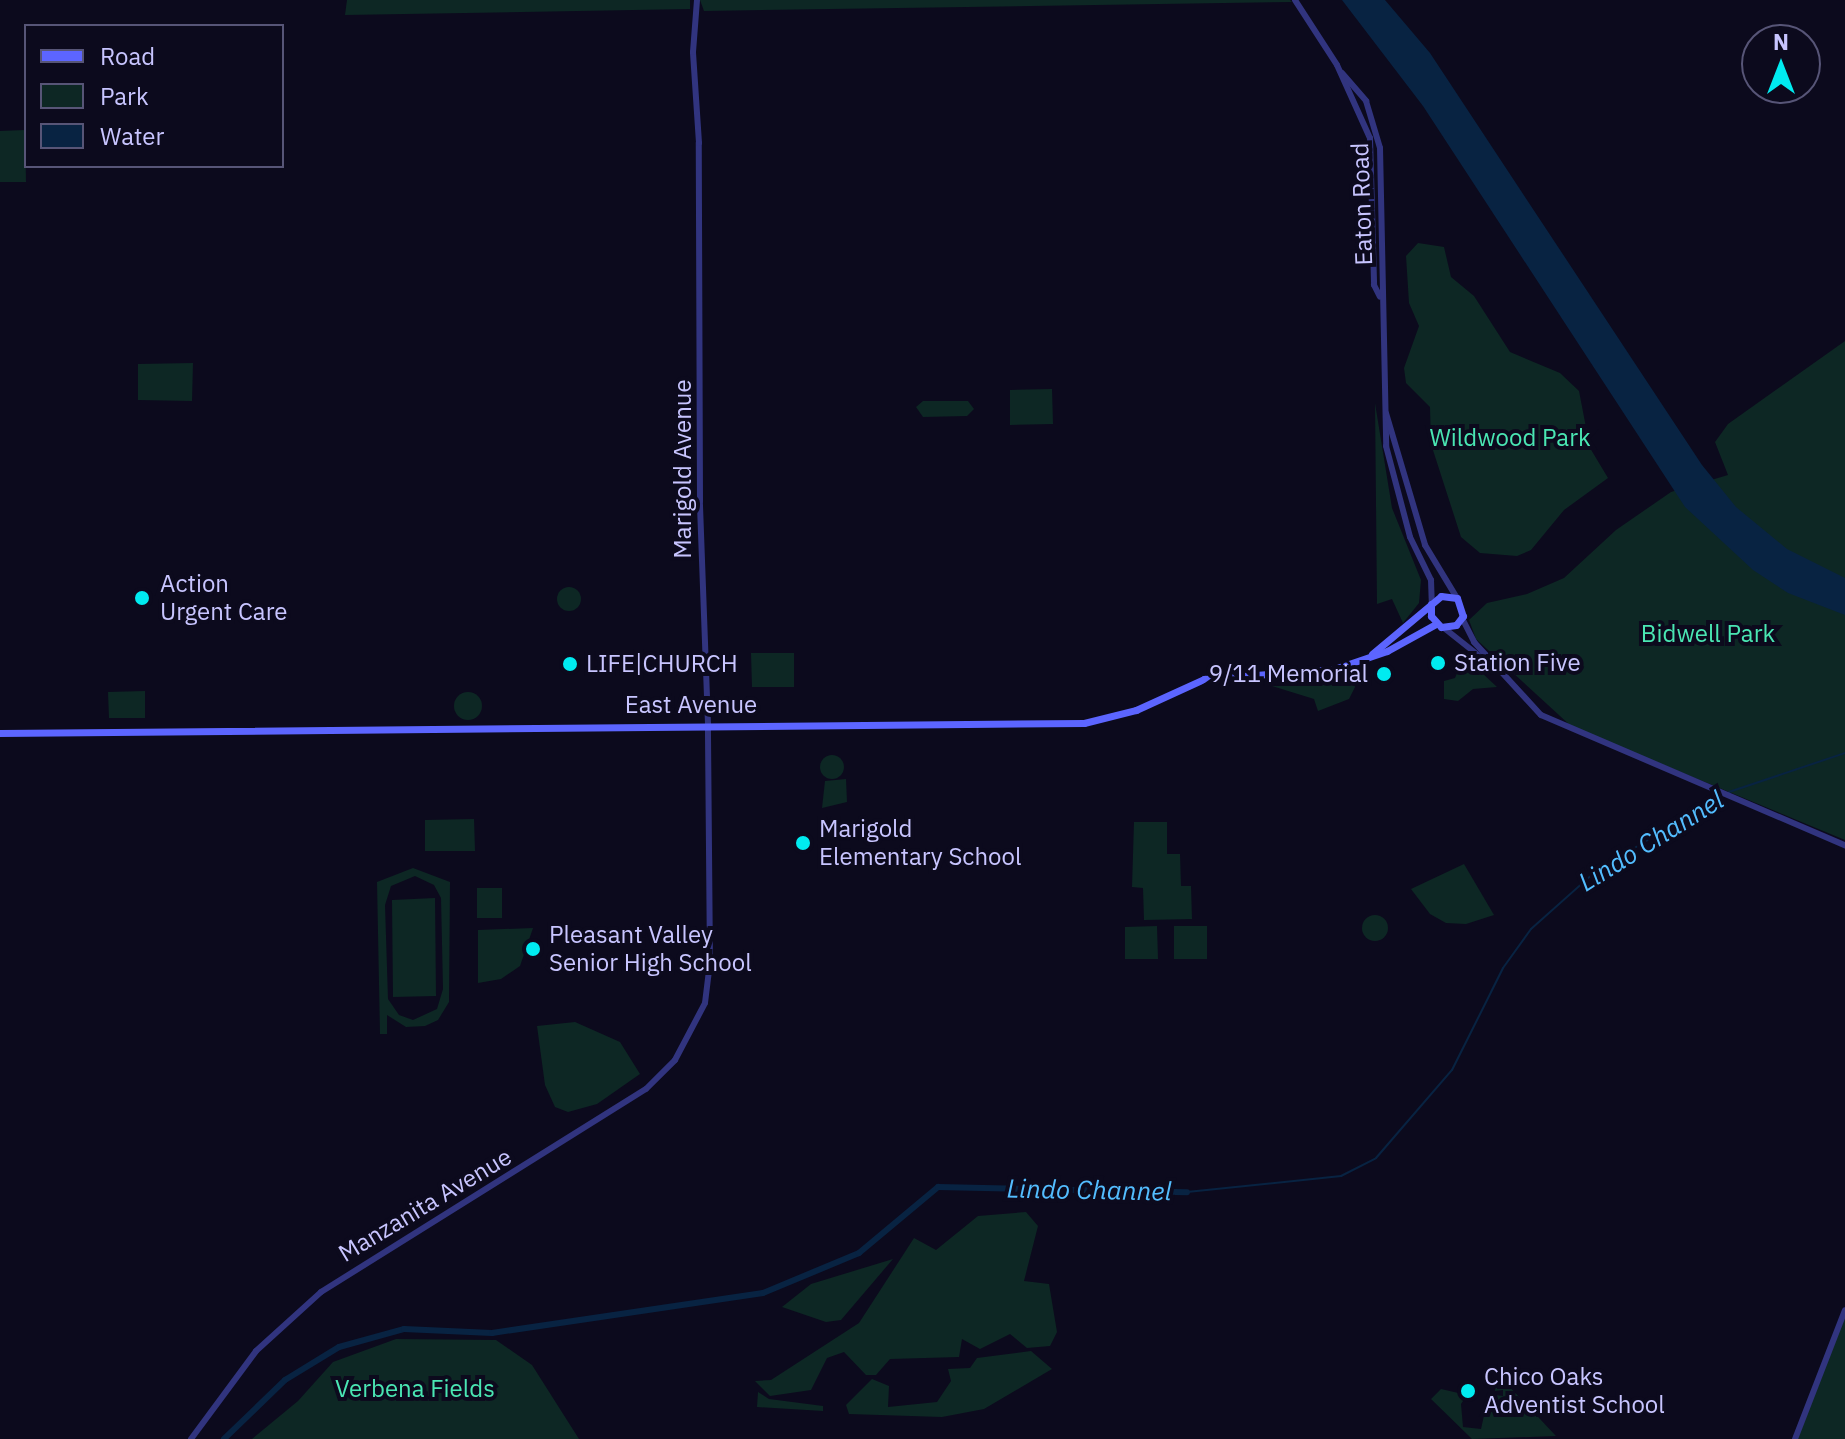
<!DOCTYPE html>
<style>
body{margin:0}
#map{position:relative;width:1845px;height:1439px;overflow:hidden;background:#0c0a1d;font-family:"IBM Plex Sans",sans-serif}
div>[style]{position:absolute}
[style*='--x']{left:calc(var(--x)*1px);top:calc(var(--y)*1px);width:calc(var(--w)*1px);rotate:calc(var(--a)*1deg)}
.green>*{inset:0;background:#0d2724}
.round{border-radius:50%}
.water>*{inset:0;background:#082342}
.stream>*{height:2px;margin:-1px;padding:0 1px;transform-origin:1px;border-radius:1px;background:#082342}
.canal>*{height:6px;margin:-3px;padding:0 3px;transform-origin:3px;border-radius:3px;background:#082342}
.tertiary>*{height:6px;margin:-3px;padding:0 3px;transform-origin:3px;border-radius:3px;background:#31347f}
.secondary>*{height:7px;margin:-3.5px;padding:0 3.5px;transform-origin:3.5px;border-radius:3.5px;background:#5c65ff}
.dots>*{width:22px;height:22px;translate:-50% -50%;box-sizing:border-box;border:4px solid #0c0a1d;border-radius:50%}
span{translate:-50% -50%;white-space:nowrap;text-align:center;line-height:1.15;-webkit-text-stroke:8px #0c0a1d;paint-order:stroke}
.street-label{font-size:24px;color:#c8c5ff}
.park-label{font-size:24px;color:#4ae6b3}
.poi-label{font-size:24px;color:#c8c5ff}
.left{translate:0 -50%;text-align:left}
.right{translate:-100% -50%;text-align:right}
.water-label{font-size:26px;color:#53bdff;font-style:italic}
.legend{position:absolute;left:24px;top:24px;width:260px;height:144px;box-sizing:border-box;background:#0c0a1d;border:2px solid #575577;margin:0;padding:10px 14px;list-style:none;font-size:24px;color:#c8c5ff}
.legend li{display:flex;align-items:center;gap:16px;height:40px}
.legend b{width:40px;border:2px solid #575577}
.north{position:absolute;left:1741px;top:24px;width:80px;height:80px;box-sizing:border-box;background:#0c0a1d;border:2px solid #575577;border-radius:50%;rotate:0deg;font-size:22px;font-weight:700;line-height:32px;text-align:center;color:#c8c5ff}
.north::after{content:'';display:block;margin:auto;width:28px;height:36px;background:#00ebf0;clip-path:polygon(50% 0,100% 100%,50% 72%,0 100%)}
</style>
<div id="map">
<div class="green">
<div style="clip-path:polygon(347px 0,690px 0,690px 9px,345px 15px)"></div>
<div style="clip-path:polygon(700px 0,1290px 0,1292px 2px,704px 11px)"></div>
<div style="clip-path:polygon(25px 130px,26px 182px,0 182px,0 131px)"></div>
<div style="clip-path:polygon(1418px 243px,1444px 247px,1451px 277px,1474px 296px,1510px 352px,1560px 373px,1579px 391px,1590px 448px,1608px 478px,1564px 510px,1531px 550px,1517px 556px,1480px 553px,1461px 537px,1431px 444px,1430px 407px,1406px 383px,1404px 368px,1419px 326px,1409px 303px,1406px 256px)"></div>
<div style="clip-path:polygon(1845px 341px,1845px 840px,1572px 727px,1476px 639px,1469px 620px,1487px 603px,1527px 594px,1564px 578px,1616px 530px,1671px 492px,1728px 475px,1715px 442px,1728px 424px)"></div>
<div style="clip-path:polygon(193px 363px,192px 401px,138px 400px,138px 364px)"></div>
<div style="clip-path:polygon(1052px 389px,1053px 424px,1010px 425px,1010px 390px)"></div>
<div style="clip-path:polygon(923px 401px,968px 401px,974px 409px,967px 416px,923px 417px,916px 407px)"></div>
<div style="clip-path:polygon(1375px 403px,1392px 508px,1421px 580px,1419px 603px,1403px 623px,1392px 599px,1377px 604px)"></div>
<div class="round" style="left:557px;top:587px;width:24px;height:24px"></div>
<div style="clip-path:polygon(751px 653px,794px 653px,794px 687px,752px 687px)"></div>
<div style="clip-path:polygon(1464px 656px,1497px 687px,1473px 689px,1458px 701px,1444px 699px,1444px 681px,1455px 678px)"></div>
<div style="clip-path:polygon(1351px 677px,1355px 687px,1349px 699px,1318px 711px,1314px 699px,1272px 686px,1306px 686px)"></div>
<div style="clip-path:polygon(145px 691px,145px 718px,109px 718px,108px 692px)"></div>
<div class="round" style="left:454px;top:692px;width:28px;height:28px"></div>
<div class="round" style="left:820px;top:755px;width:24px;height:24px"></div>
<div style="clip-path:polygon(846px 779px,847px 802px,822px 808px,825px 781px)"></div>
<div style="clip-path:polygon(474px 819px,475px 851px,425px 851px,425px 820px)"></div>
<div style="clip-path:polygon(1134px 822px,1167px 822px,1167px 854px,1180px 854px,1181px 886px,1191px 886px,1192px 919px,1144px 920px,1143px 888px,1132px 887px)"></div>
<div style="clip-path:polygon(1464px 864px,1494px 915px,1466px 924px,1446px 923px,1430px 914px,1411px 889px)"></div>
<div style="clip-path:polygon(evenodd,413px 868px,450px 882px,449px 1002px,438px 1020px,425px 1026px,406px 1027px,387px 1015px,387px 1034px,380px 1034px,377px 882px,413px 868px,415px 876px,434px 885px,441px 898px,443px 989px,437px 1009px,413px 1020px,399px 1015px,388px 999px,385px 905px,391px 886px,415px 876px)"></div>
<div style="clip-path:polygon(477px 888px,502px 888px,502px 918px,477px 918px)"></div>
<div style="clip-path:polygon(435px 898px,436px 996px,393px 997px,392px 900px)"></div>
<div class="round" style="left:1362px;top:915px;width:26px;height:26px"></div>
<div style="clip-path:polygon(1157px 926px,1158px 959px,1125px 959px,1125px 927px)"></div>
<div style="clip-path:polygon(1174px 926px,1207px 926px,1207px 959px,1174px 959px)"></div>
<div style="clip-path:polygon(533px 928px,520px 966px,501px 979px,478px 983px,478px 930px)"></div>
<div style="clip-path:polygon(575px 1022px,620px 1042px,640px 1074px,597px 1104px,568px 1112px,555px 1107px,545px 1085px,537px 1026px)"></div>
<div style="clip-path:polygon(1026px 1212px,1038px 1226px,1024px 1281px,1049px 1284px,1057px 1332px,1050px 1346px,1027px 1348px,1010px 1334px,980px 1349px,962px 1339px,959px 1357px,890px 1359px,876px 1375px,866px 1375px,844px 1352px,827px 1358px,811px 1390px,770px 1396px,755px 1381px,771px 1380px,859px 1323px,914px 1238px,936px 1250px,978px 1216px)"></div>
<div style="clip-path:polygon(893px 1259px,841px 1320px,826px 1322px,782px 1307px,811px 1284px)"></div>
<div style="clip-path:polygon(1845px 1310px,1845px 1439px,1795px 1439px,1817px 1375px)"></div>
<div style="clip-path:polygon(396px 1339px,496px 1340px,532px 1365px,579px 1439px,252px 1439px,298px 1401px,333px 1362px)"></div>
<div style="clip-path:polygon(1031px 1351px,1052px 1369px,984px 1409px,942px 1417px,849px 1414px,846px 1405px,872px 1379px,889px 1386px,888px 1407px,937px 1402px,951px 1381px,948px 1369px,970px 1368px,977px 1358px)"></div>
<div style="clip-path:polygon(1496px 1380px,1505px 1382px,1556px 1436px,1472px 1439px,1431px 1399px,1441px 1389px,1467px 1395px,1461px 1404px,1463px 1427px,1481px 1429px,1487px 1402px,1495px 1395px,1503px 1396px,1503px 1390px,1495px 1391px)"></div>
<div style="clip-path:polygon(758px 1392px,769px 1399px,823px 1406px,823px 1411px,757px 1407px)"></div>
</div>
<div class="water">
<div style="clip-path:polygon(1342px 0,1385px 0,1430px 53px,1702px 465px,1736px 507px,1787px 549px,1845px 578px,1845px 615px,1788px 593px,1753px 570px,1685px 507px,1423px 106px)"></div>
</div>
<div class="stream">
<div style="--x:1729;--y:792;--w:122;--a:-18.6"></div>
<div style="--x:1187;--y:1192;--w:155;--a:-5.9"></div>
<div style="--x:1341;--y:1176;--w:39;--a:-27"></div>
<div style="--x:1376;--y:1158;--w:116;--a:-49.2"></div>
<div style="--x:1452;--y:1070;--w:114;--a:-63.4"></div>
<div style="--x:1503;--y:968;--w:48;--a:-54.3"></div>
<div style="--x:1531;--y:929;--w:87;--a:-41.7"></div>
<div style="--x:1596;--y:871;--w:148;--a:-30.9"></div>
</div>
<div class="canal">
<div style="--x:224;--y:1439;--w:85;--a:-44"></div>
<div style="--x:285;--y:1380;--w:63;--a:-31.4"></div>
<div style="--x:339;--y:1347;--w:67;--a:-15.5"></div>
<div style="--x:404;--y:1329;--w:88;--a:2.6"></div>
<div style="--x:492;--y:1333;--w:274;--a:-8.4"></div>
<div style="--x:763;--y:1293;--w:104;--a:-22.6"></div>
<div style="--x:859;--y:1253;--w:103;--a:-39.9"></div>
<div style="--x:938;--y:1187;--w:249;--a:1.2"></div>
</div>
<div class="tertiary">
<div style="--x:1295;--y:0;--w:77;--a:57.1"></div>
<div style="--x:1337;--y:65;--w:80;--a:65.7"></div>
<div style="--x:1370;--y:138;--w:147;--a:88.4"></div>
<div style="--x:1374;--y:285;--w:13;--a:63"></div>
<div style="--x:1342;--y:73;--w:37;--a:49"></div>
<div style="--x:1366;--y:101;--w:49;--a:73.4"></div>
<div style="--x:1380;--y:148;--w:298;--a:88.8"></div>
<div style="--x:1386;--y:446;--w:94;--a:75.2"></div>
<div style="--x:1410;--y:537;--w:48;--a:64"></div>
<div style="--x:1431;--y:580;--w:23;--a:88"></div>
<div style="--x:1386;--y:413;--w:138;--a:73.5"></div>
<div style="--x:1425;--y:545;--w:62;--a:58.9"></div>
<div style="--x:1462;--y:618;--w:27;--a:63"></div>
<div style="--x:1474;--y:642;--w:99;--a:47.5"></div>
<div style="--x:1541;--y:715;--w:331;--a:23.2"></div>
<div style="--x:1444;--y:628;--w:68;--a:38.4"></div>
<div style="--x:191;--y:1439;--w:109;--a:-53.5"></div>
<div style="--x:256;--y:1351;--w:88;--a:-42.2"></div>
<div style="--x:321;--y:1292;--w:383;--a:-32"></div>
<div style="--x:646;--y:1089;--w:41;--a:-45"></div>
<div style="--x:675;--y:1060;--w:64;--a:-62.2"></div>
<div style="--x:705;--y:1003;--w:39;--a:-83"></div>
<div style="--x:710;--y:964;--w:240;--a:-90.5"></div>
<div style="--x:708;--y:724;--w:223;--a:-92.1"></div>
<div style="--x:700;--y:501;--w:358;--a:-90.2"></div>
<div style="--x:699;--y:143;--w:91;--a:-93.8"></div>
<div style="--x:693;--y:52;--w:52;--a:-85.6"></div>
<div style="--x:1795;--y:1439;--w:138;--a:-68.8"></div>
</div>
<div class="secondary">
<div style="--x:1372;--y:654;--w:90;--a:-40"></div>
<div style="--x:1441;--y:596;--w:16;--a:7"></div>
<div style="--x:1457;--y:598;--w:19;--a:72"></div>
<div style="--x:1463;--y:616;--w:11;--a:128"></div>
<div style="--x:1456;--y:625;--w:15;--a:172"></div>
<div style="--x:1441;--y:627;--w:15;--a:-132"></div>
<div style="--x:1431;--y:616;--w:12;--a:-90"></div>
<div style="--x:0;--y:733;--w:1084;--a:-0.53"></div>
<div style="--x:1084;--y:723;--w:54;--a:-14"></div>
<div style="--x:1136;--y:710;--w:75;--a:-24.5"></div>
<div style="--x:1204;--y:679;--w:130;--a:-4.4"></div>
<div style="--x:1334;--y:669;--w:56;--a:-18.8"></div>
<div style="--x:1387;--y:651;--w:56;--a:-28.9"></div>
</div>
<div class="dots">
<div style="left:142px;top:598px;background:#00ebf0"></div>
<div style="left:1438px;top:663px;background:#00ebf0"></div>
<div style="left:570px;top:664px;background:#00ebf0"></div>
<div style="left:1384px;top:674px;background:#00ebf0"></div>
<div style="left:803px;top:843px;background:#00ebf0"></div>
<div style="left:533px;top:949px;background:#00ebf0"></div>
<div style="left:1468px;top:1391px;background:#00ebf0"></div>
</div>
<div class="street-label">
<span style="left:1362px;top:204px;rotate:-92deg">Eaton Road</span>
<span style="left:683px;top:469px;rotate:-90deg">Marigold Avenue</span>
<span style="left:691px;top:705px">East Avenue</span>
<span style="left:425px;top:1205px;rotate:-31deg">Manzanita Avenue</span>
</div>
<div class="park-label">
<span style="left:1510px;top:438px">Wildwood Park</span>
<span style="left:1708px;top:634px">Bidwell Park</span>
<span style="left:415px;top:1389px">Verbena Fields</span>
</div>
<div class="poi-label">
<span class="left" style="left:160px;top:598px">Action<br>Urgent Care</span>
<span class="left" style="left:1454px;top:663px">Station Five</span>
<span class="left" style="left:586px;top:664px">LIFE|CHURCH</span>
<span class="right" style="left:1368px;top:674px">9/11 Memorial</span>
<span class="left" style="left:819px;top:843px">Marigold<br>Elementary School</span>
<span class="left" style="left:549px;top:949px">Pleasant Valley<br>Senior High School</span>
<span class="left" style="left:1484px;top:1391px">Chico Oaks<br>Adventist School</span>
</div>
<div class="water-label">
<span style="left:1651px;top:841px;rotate:-32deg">Lindo Channel</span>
<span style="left:1089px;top:1190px;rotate:1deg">Lindo Channel</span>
</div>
<ul class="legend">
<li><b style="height:10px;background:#5c65ff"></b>Road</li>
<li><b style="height:22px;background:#0d2724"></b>Park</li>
<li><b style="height:22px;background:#082342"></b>Water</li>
</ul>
<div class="north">N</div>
</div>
